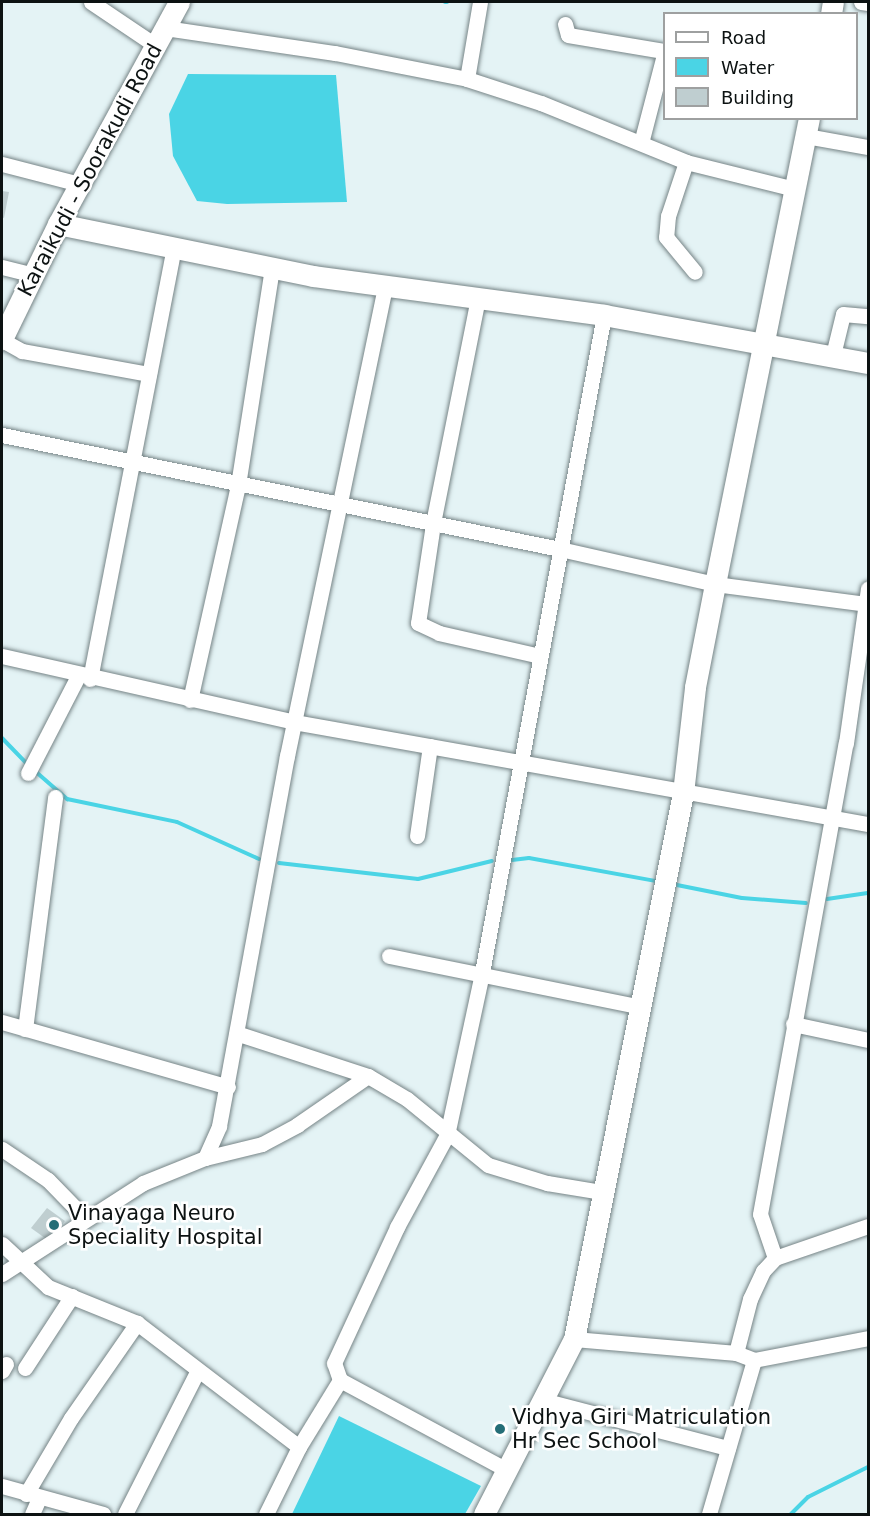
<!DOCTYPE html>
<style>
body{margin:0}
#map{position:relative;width:870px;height:1516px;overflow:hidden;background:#e4f3f5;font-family:"DejaVu Sans",sans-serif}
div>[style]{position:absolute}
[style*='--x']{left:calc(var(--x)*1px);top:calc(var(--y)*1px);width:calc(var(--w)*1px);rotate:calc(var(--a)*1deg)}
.water>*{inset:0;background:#4ad4e5}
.stream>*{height:4px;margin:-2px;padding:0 2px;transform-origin:2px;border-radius:2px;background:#4ad4e5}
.building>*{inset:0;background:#bfced0}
.roads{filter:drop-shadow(0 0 2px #768486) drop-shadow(0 0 2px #768486)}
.street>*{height:15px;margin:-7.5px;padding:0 7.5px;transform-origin:7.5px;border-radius:7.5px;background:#fff}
.secondary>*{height:21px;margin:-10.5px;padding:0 10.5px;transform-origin:10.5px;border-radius:10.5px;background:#fff}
.dots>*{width:16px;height:16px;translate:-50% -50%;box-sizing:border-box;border:3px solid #fff;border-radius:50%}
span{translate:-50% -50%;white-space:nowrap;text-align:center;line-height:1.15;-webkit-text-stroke:5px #fff;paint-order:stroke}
.street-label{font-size:21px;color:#0c1212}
.poi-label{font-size:21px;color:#0c1212}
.left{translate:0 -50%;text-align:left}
.frame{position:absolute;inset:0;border:3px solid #0c1212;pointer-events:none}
.legend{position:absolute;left:663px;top:12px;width:195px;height:108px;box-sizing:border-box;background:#fff;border:2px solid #9ea0a0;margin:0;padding:8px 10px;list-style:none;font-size:18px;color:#0c1212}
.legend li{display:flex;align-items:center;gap:12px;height:30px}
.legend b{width:30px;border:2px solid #9ea0a0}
</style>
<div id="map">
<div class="water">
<div style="clip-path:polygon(188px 74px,336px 75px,347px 202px,227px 204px,197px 201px,173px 156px,169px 114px)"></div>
<div style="clip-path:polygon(339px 1416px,481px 1486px,465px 1514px,292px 1514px)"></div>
</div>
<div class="stream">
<div style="--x:445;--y:2;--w:2;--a:0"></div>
<div style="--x:2;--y:738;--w:36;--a:46"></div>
<div style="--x:35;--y:771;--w:43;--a:41.2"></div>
<div style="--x:67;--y:799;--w:112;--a:11.8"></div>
<div style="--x:177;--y:822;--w:90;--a:24.3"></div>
<div style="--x:512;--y:860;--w:17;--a:-7"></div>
<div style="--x:529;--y:858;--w:128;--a:10.3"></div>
<div style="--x:279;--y:863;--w:140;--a:6.6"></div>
<div style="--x:418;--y:879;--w:76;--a:-13.7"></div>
<div style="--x:677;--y:885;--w:66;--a:11.3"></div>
<div style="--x:742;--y:898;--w:64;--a:4.5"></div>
<div style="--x:827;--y:899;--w:41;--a:-8.3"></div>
<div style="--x:791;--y:1514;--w:24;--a:-45"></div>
<div style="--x:808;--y:1497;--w:67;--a:-26.6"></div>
</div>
<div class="building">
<div style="clip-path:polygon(2px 191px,9px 192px,4px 218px,2px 217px)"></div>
<div style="clip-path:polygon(47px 1208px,65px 1221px,49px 1241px,31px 1228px)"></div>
</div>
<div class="roads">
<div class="street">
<div style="--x:91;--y:2;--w:77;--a:33.9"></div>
<div style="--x:861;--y:2;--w:7;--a:8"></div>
<div style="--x:565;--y:24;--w:11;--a:75"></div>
<div style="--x:568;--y:35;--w:97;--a:9.5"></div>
<div style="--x:165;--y:28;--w:172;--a:8.4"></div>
<div style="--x:335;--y:53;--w:135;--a:11.1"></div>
<div style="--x:467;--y:79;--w:78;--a:18"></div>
<div style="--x:541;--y:103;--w:157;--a:22.1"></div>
<div style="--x:686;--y:162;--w:112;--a:13.9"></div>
<div style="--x:467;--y:79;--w:78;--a:-80.4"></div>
<div style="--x:806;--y:136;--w:63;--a:10.1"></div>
<div style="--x:641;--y:143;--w:91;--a:-75.4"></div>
<div style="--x:686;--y:162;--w:57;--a:108.4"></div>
<div style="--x:668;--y:216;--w:21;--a:95"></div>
<div style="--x:666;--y:237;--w:45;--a:50.4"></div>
<div style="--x:2;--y:164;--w:81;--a:14.4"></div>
<div style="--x:2;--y:267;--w:32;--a:14"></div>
<div style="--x:478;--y:298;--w:230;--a:101.3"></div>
<div style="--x:433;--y:524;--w:100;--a:98.6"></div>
<div style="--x:418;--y:623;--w:23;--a:25"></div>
<div style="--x:439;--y:633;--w:104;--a:12.8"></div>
<div style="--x:2;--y:340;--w:23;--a:29"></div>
<div style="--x:22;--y:351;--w:129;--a:10.3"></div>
<div style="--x:833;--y:355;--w:42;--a:-76.3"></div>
<div style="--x:843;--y:314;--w:25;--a:5"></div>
<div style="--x:2;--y:435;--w:570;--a:11.55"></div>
<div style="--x:560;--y:549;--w:159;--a:12.7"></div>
<div style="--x:715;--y:584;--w:152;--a:7.5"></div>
<div style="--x:2;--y:656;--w:299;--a:12.7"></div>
<div style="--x:294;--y:722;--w:583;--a:10.08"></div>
<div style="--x:90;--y:679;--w:439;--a:-79"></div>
<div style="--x:190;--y:700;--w:220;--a:-77.4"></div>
<div style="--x:238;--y:485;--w:220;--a:-81.1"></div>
<div style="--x:28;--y:773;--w:109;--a:-62.7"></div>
<div style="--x:417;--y:836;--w:91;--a:-81.8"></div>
<div style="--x:389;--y:956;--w:258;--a:11.4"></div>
<div style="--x:2;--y:1022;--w:235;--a:16"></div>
<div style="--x:793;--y:1024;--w:77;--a:12"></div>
<div style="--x:25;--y:1029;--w:234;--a:-82.6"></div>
<div style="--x:239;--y:1034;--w:136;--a:18"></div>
<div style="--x:368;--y:1076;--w:45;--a:30.5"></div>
<div style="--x:407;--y:1099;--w:104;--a:39.2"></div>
<div style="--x:488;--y:1165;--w:62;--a:17"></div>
<div style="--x:547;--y:1183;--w:56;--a:9.3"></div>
<div style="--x:2;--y:1149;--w:55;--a:34"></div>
<div style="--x:48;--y:1180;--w:54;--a:45.7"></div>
<div style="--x:205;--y:1158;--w:59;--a:-13.8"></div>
<div style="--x:262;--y:1144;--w:40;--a:-28"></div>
<div style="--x:297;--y:1125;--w:86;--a:-34.6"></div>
<div style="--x:2;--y:1244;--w:63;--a:43.1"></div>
<div style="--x:48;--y:1287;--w:96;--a:22"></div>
<div style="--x:137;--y:1323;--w:204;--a:37.4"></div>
<div style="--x:775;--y:1258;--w:46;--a:-108.8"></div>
<div style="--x:760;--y:1214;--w:479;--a:-79.7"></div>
<div style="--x:846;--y:743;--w:156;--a:-81.9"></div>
<div style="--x:775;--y:1258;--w:98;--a:-19"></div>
<div style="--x:2;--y:1274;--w:168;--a:-32.8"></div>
<div style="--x:143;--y:1183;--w:67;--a:-22"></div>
<div style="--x:205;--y:1158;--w:35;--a:-66"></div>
<div style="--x:219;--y:1126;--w:376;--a:-79.6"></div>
<div style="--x:287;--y:756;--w:481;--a:-78.2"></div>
<div style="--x:574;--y:1339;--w:163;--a:4.9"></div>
<div style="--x:736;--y:1353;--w:19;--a:21"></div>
<div style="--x:754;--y:1360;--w:116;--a:-10.9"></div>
<div style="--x:736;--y:1353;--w:56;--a:-75.5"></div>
<div style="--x:750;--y:1299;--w:31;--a:-65"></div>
<div style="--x:763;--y:1271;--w:18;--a:-47"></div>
<div style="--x:25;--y:1368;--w:86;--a:-56.9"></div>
<div style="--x:2;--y:1371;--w:8;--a:-60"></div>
<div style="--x:542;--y:1400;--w:192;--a:14.5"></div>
<div style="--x:507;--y:1470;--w:190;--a:-151.7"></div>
<div style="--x:340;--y:1380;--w:18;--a:-109"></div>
<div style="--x:334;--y:1363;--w:150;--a:-65.1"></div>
<div style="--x:397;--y:1227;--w:105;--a:-61.5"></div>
<div style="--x:447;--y:1135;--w:161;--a:-77.8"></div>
<div style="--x:481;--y:978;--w:674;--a:-79.49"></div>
<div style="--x:2;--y:1486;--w:105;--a:15.5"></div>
<div style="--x:26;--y:1494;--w:88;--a:-59.4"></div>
<div style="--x:71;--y:1418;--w:116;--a:-55.2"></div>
<div style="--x:32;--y:1514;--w:17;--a:-66"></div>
<div style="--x:125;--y:1514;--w:161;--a:-63.1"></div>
<div style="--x:266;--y:1514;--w:75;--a:-63.8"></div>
<div style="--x:299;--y:1447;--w:79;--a:-58.5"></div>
<div style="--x:709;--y:1514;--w:160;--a:-73.7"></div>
</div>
<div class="secondary">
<div style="--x:831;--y:14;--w:12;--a:-81"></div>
<div style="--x:58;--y:224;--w:260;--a:11.5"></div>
<div style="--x:313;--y:276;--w:294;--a:7.6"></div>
<div style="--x:604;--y:315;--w:268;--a:10.3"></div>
<div style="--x:2;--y:339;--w:128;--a:-64"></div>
<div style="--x:58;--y:224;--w:253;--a:-61.4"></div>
<div style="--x:484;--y:1514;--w:197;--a:-62.8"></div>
<div style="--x:574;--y:1339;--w:557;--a:-78.71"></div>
<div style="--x:683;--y:793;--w:107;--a:-83.5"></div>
<div style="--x:695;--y:687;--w:105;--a:-79"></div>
<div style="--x:715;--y:584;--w:475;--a:-78.6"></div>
</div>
</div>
<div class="dots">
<div style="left:54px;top:1225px;background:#246e77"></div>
<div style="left:500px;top:1429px;background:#246e77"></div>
</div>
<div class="street-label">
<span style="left:90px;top:170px;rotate:-62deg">Karaikudi - Soorakudi Road</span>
</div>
<div class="poi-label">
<span class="left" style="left:68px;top:1225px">Vinayaga Neuro<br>Speciality Hospital</span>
<span class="left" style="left:512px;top:1429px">Vidhya Giri Matriculation<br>Hr Sec School</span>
</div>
<div class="frame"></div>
<ul class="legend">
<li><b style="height:8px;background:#fff"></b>Road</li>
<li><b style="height:16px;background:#4ad4e5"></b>Water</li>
<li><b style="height:16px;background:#bfced0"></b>Building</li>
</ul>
</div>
